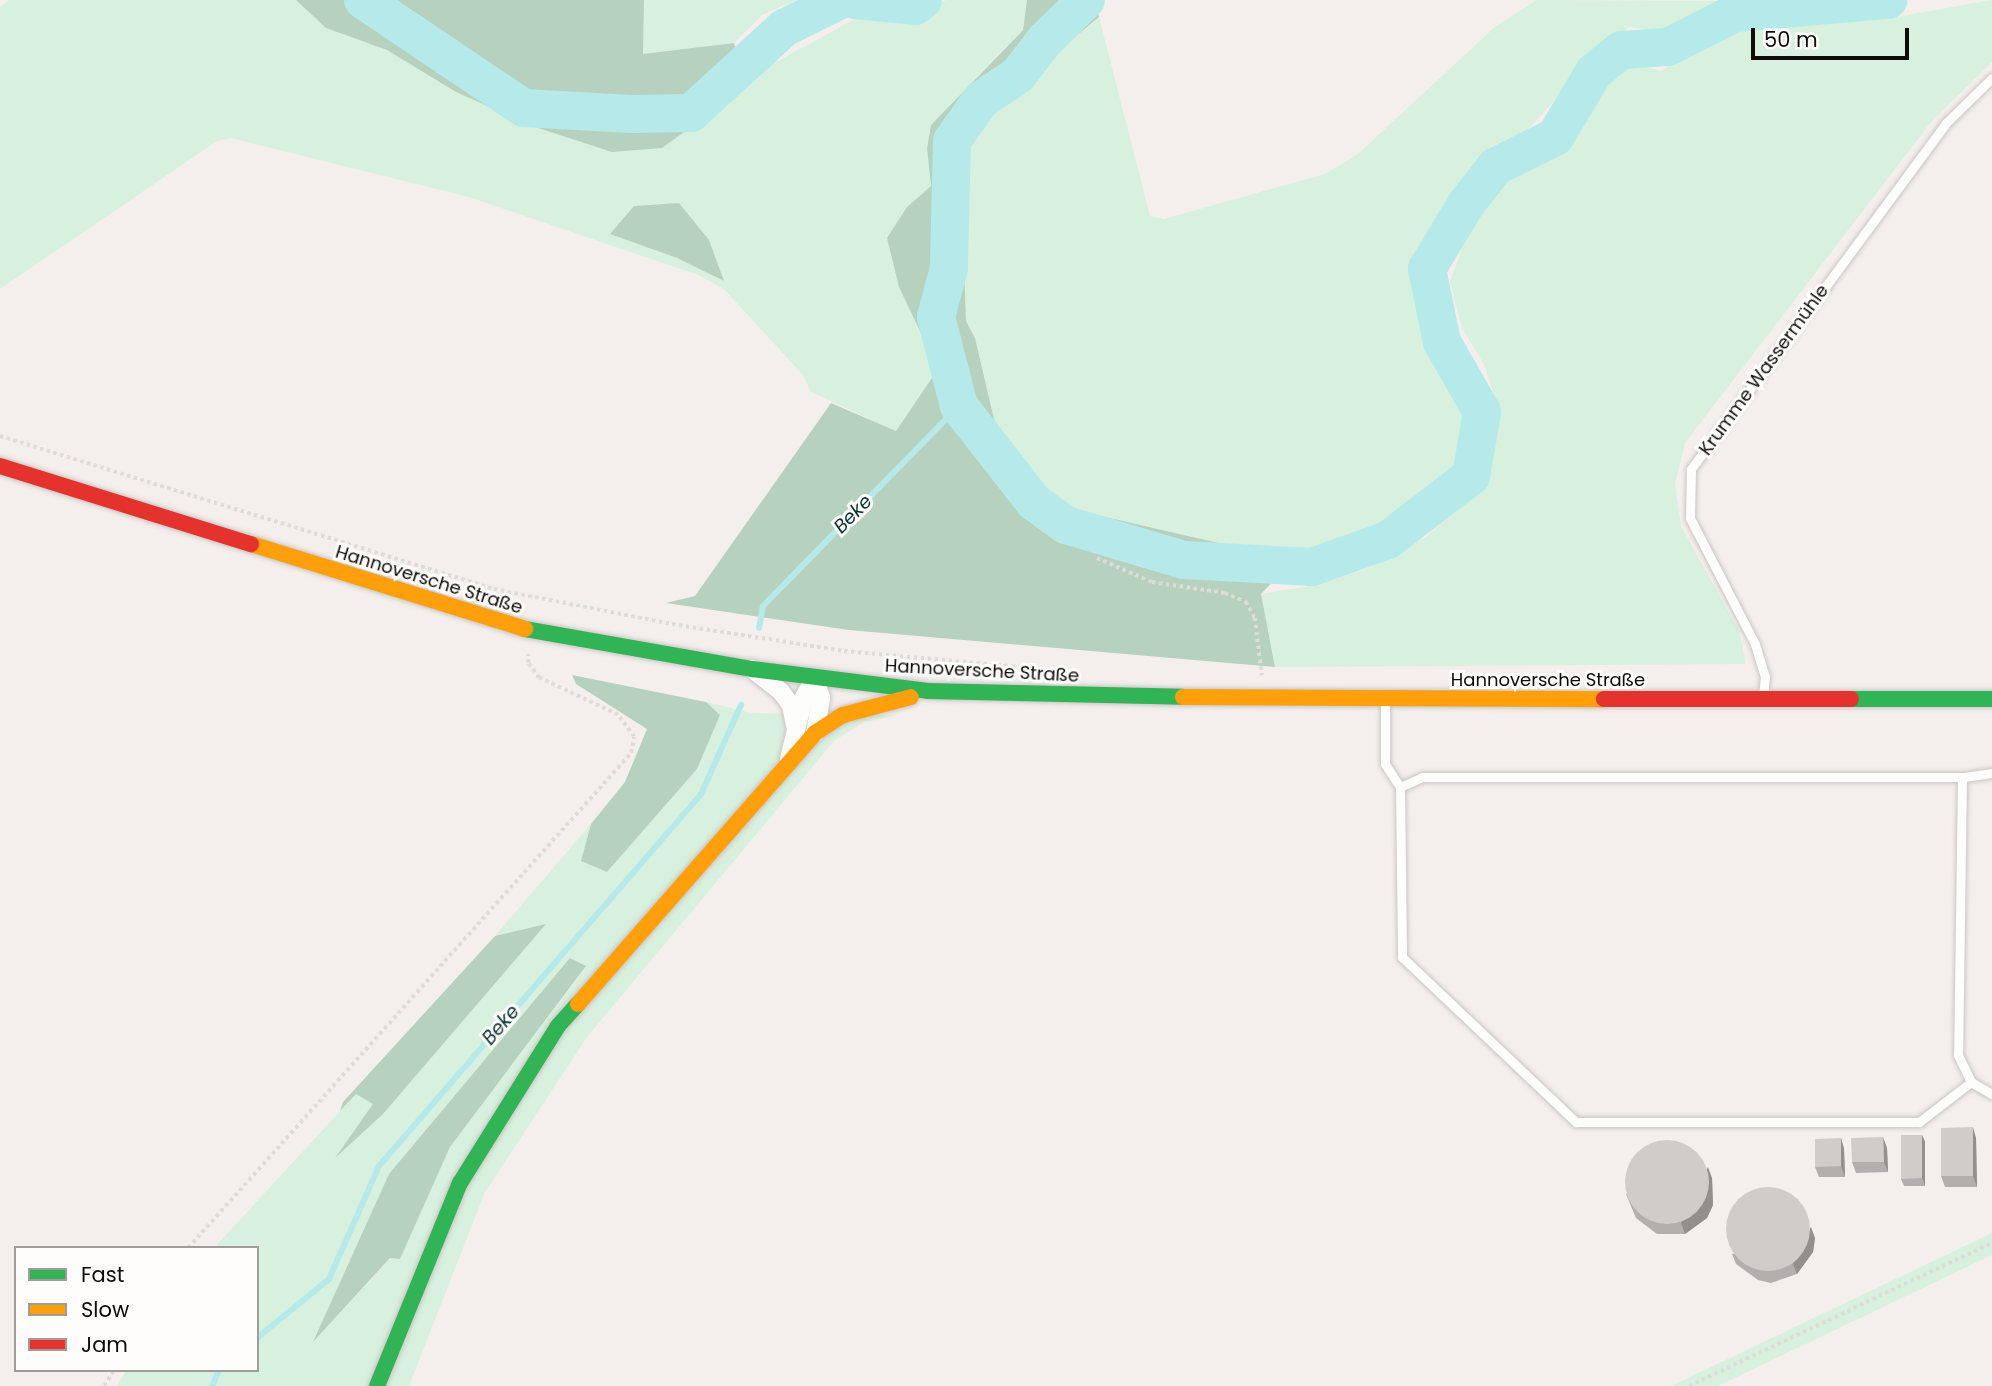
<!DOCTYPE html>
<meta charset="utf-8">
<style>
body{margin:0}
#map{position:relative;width:1992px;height:1386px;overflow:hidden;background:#f4efec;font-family:Poppins,sans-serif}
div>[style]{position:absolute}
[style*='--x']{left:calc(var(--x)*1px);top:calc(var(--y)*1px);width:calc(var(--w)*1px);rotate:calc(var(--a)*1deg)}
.green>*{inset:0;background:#d8f0de}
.forest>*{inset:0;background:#b6d1be}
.stream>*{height:6px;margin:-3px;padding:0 3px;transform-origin:3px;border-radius:3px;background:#b6eaea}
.river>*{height:38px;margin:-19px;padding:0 19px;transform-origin:19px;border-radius:19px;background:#b6eaea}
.path>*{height:3.5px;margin-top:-1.75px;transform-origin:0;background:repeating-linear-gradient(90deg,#dedcdb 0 3.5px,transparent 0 7px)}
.roads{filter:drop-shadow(0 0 2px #cac6c4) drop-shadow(0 0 2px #cac6c4)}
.lane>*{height:9px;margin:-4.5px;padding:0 4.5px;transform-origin:4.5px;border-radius:4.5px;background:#fdfdfc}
.street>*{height:18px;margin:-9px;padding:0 9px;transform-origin:9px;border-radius:9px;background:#fdfdfc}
.fast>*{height:16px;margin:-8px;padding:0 8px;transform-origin:8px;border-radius:8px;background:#30b455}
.slow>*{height:16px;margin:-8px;padding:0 8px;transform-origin:8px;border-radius:8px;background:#ff9f0a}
.jam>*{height:16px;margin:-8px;padding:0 8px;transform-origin:8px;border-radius:8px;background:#e5322d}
.wall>*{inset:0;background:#b4afae}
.shaded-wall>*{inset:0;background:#928f8d}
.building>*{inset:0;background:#d1ccca}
.round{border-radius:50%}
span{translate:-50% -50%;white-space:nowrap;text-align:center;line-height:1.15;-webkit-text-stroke:6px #fffdfc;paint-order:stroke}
.street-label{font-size:18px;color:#0e0b09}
.water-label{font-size:19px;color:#0a3131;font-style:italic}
.legend{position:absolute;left:14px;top:1246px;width:245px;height:126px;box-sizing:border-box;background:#fffdfc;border:2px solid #9f9c9b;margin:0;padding:9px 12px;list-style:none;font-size:21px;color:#0e0b09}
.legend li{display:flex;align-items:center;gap:14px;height:35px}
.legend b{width:35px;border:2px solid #9f9c9b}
.scale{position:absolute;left:1751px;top:28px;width:158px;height:32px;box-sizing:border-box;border:4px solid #0e0b09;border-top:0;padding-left:9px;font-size:21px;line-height:24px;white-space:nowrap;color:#0e0b09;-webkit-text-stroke:5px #fffdfc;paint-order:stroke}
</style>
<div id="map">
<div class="green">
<div style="clip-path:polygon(evenodd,9px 0,296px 0,326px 28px,387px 50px,456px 92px,532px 126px,662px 148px,708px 114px,747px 78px,864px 14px,909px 19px,946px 0,1027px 0,1023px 29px,931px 125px,927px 148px,931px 186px,907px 207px,899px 287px,938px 369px,896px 431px,811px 392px,803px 375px,724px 289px,698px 275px,469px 197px,231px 138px,217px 141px,0 289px,0 7px,9px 0,610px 233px,709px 240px,723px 281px,677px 258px,610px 233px)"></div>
<div style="clip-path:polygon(644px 0,797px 0,762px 15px,734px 43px,643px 55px)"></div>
<div style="clip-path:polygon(1537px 0,1734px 1px,1669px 33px,1630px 27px,1601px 47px,1528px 130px,1492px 146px,1424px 242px,1417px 270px,1431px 344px,1466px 412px,1460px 466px,1390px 524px,1327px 554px,1293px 560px,1062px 507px,1017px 465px,994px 419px,975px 338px,966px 321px,961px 183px,969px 141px,992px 110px,1025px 88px,1039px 67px,1099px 17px,1150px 216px,1164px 219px,1325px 174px,1358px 154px,1496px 26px)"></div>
<div style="clip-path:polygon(1992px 0,1992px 62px,1931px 122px,1685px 443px,1675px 484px,1681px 526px,1739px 631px,1746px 664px,1275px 667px,1261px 594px,1321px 584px,1371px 567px,1424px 538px,1472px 498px,1493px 453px,1498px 410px,1485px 366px,1462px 328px,1450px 281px,1474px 217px,1513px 176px,1547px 159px,1589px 96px,1630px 62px,1661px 71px,1738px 25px,1885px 19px)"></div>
<div style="clip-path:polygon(evenodd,706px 702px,752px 713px,897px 715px,864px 722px,834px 741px,587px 1037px,485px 1192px,409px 1386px,117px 1386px,127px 1370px,257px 1370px,257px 1248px,214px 1248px,356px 1094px,374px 1104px,338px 1154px,383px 1114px,545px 925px,495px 936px,591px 824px,581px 861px,607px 872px,697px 769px,719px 715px,706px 702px,586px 967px,450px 1147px,400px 1259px,391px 1258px,315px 1340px,389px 1174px,586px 967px)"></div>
<div style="clip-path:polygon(1992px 1233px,1992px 1255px,1718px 1386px,1671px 1386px)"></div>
</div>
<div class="forest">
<div style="clip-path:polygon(296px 0,644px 0,643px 54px,734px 43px,747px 78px,709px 114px,662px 148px,612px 152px,532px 126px,456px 92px,387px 50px,326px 28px)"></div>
<div style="clip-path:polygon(1027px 0,1094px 0,1099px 17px,1039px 67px,1025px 88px,992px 110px,969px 141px,961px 183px,966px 321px,975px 338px,994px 419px,1017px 465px,1062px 507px,1293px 560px,1261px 594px,1275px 667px,849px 630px,666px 603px,695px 596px,831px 403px,896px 431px,938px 369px,899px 287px,887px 238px,907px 207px,931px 186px,927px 148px,931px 125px,1023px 30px)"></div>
<div style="clip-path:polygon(679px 203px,709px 240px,724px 281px,677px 258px,610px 234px,634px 206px)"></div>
<div style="clip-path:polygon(572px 675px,706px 702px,720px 715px,697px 769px,607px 872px,581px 861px,591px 824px,625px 782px,647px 729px,576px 684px)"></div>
<div style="clip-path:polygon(546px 924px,383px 1114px,335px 1158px,373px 1104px,356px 1094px,340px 1111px,343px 1102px,495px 936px)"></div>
<div style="clip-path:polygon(570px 958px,586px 966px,450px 1147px,400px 1259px,390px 1258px,313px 1342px,389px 1174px)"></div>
</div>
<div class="stream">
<div style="--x:759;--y:628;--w:22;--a:-80"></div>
<div style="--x:763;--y:606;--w:280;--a:-45.6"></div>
<div style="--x:257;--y:1338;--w:93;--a:-39.3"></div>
<div style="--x:329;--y:1279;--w:124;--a:-66.1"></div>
<div style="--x:379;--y:1166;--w:492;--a:-49.1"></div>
<div style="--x:701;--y:794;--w:98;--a:-65.8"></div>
<div style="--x:212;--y:1386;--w:17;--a:-66"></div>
</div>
<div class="river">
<div style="--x:363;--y:0;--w:194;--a:33.9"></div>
<div style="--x:524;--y:108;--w:107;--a:3.2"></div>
<div style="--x:631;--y:114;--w:60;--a:-1"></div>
<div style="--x:691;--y:113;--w:126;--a:-42.4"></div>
<div style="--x:784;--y:28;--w:64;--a:-26.2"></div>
<div style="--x:855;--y:0;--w:60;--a:5.7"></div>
<div style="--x:915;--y:6;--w:10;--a:-37"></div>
<div style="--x:1086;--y:0;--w:57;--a:135.7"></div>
<div style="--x:1045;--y:40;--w:44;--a:127.6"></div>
<div style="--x:1018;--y:75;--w:45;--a:146"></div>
<div style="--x:981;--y:100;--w:50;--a:125.3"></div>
<div style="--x:952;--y:141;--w:127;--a:91.4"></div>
<div style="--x:949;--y:268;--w:51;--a:104.9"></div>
<div style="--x:936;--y:317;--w:92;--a:75.5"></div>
<div style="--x:959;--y:406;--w:122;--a:52"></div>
<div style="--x:1034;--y:502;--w:39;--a:36"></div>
<div style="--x:1066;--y:525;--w:123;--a:16.5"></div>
<div style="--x:1184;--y:560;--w:128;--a:3.1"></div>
<div style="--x:1312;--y:567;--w:81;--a:-19.6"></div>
<div style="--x:1388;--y:540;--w:105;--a:-37.6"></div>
<div style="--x:1471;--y:476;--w:65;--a:-80.2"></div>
<div style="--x:1482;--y:412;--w:81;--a:-119.7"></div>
<div style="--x:1442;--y:342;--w:75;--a:-101.6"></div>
<div style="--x:1427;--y:269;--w:76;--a:-59"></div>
<div style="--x:1466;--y:204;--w:48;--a:-51.7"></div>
<div style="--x:1496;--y:166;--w:66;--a:-26.2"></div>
<div style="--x:1555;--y:137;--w:76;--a:-59"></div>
<div style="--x:1594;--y:72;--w:35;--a:-39"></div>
<div style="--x:1621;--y:50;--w:47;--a:-3.7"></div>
<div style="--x:1668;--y:47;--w:75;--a:-26.9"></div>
<div style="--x:1735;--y:13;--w:154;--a:-4.9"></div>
</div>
<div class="path">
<div style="--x:0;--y:436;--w:517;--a:17.21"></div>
<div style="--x:494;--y:589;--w:181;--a:11.1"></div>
<div style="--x:672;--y:624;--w:174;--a:8.9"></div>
<div style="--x:844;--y:651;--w:199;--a:5.2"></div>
<div style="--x:1097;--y:558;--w:60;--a:23.6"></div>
<div style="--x:1152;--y:582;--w:74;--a:8.6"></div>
<div style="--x:1225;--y:593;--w:23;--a:23"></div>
<div style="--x:1246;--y:602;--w:18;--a:61"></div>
<div style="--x:1255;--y:618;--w:58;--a:83.1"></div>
<div style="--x:188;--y:1248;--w:664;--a:-48.17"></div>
<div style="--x:631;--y:753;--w:16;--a:-79"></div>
<div style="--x:634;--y:737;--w:27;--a:-126"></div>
<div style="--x:618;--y:715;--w:87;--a:-154.9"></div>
<div style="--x:539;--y:678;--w:19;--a:-126"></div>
<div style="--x:528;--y:663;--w:9;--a:-90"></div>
<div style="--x:104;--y:1386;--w:19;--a:-58"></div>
<div style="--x:1689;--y:1386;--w:335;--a:-25.3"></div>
</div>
<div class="roads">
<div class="lane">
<div style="--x:1763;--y:698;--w:21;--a:-85"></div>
<div style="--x:1765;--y:677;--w:34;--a:-107"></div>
<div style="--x:1755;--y:644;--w:142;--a:-117.3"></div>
<div style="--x:1690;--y:518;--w:49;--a:-88.8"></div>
<div style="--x:1691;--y:469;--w:430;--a:-53.6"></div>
<div style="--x:1946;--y:123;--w:64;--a:-44.4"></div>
<div style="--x:1385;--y:701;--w:63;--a:90"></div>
<div style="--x:1385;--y:764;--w:27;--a:57"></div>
<div style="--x:1400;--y:787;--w:170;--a:89.3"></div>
<div style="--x:1402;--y:957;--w:240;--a:43.5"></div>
<div style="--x:1576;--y:1122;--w:343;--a:0"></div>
<div style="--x:1919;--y:1122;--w:66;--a:-37.6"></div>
<div style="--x:1992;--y:773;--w:30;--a:172"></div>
<div style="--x:1962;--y:777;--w:278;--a:90.8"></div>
<div style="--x:1958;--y:1055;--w:30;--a:64"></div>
<div style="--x:1971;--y:1082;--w:24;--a:30"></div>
<div style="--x:1400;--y:787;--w:24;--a:-24"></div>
<div style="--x:1422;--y:777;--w:540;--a:0"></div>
</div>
<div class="street">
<div style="--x:752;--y:669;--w:37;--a:38"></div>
<div style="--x:781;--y:692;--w:16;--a:52"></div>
<div style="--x:791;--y:705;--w:20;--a:79"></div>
<div style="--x:815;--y:733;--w:36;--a:-80"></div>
<div style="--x:821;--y:698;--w:21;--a:-107"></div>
<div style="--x:789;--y:759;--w:64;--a:-76.4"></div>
<div style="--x:804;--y:697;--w:22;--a:-60"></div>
</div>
<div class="fast">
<div style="--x:525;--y:629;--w:230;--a:10"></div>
<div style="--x:752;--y:669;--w:177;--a:7.1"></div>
<div style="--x:928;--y:691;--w:255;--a:1.3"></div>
<div style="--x:1851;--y:699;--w:141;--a:0"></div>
<div style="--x:377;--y:1386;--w:219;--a:-67.8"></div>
<div style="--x:460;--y:1183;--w:185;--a:-58"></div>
<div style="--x:558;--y:1026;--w:30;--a:-48"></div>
</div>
<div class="slow">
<div style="--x:251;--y:544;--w:287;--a:17.2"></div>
<div style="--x:1183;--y:697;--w:421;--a:0.3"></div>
<div style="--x:578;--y:1004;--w:360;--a:-48.8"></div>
<div style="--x:815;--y:733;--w:33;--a:-33"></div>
<div style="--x:843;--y:715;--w:70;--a:-14.8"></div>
</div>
<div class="jam">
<div style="--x:0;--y:466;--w:263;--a:17.3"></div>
<div style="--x:1604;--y:699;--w:247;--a:0"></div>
</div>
</div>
<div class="wall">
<div style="clip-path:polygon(1922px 1135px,1925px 1142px,1925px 1186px,1904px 1186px,1901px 1179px)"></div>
<div style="clip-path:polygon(1841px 1138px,1844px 1149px,1845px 1177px,1819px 1177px,1815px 1167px)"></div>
<div style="clip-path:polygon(1976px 1138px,1977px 1187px,1945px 1187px,1941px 1176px)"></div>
<div style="clip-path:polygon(1887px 1148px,1888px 1172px,1856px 1173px,1852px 1162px)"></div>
<div style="clip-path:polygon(1712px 1178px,1713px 1205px,1707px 1218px,1685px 1234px,1657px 1234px,1636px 1218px,1626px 1194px)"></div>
<div style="clip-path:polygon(1815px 1238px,1813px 1252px,1797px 1274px,1771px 1283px,1758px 1280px,1736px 1264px,1732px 1254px)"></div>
</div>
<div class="shaded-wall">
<div style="clip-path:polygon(1973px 1127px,1976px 1138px,1977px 1187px,1973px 1176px)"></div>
<div style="clip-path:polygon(1922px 1135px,1925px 1142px,1925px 1186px,1922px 1178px)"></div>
<div style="clip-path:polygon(1883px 1137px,1887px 1148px,1888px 1172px,1884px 1162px)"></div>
<div style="clip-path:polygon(1841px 1138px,1844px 1149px,1845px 1177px,1841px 1166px)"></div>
<div style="clip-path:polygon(1708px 1167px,1712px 1178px,1713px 1205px,1707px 1218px,1685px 1234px,1681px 1223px)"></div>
<div style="clip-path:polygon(1811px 1227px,1815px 1238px,1813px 1252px,1797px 1274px,1793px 1264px)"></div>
</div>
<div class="building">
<div style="clip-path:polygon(1973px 1127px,1973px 1176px,1941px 1176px,1941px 1128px)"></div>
<div style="clip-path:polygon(1901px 1135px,1922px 1135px,1922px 1178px,1901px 1179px)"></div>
<div style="clip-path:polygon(1883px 1137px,1884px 1162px,1852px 1162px,1851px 1138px)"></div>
<div style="clip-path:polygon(1841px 1138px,1841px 1166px,1815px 1167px,1815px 1139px)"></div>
<div class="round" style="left:1625px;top:1140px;width:84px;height:84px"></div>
<div class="round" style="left:1726px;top:1187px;width:84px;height:84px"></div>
</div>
<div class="street-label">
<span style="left:1764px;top:370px;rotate:-54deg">Krumme Wassermühle</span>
<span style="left:429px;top:580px;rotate:17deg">Hannoversche Straße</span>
<span style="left:982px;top:671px;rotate:3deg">Hannoversche Straße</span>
<span style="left:1548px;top:680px">Hannoversche Straße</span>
</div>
<div class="water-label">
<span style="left:853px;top:514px;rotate:-45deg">Beke</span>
<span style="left:501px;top:1025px;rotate:-49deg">Beke</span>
</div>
<ul class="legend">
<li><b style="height:9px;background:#30b455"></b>Fast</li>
<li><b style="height:9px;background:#ff9f0a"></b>Slow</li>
<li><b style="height:9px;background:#e5322d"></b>Jam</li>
</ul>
<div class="scale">50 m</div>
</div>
